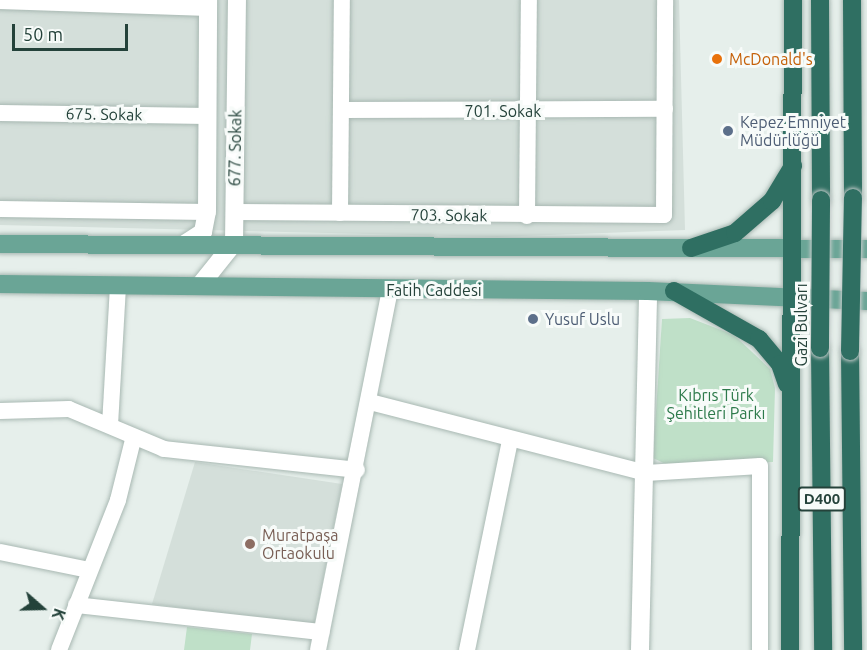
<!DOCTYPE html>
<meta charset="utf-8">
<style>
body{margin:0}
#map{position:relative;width:867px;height:650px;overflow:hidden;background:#e6efeb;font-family:Ubuntu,sans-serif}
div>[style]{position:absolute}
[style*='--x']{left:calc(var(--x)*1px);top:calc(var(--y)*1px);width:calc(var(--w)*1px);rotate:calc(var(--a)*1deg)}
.built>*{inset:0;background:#d4dfda}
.green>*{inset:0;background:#bfe0c8}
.roads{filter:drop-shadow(0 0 2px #a8b8b2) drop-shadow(0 0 2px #a8b8b2)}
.street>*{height:16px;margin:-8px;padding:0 8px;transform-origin:8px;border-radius:8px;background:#fff}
.secondary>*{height:18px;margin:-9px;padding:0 9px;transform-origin:9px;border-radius:9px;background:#fff}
.primary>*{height:18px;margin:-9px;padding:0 9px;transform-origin:9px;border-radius:9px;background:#6aa596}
.highway>*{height:18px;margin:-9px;padding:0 9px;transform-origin:9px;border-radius:9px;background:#2f6f62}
.bridges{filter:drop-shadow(0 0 2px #c2cac8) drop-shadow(0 0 2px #c2cac8)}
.highway-bridge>*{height:18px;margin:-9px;padding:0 9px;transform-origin:9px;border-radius:9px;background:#2f6f62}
.dots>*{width:16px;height:16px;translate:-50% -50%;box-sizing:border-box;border:3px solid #f7fbf9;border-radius:50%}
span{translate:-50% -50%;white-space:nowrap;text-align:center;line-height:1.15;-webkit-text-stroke:6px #f7fbf9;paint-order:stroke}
.shield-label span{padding:2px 4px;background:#f7fbf9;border:2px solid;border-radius:4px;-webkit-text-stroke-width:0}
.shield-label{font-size:15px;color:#24423a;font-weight:700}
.food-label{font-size:16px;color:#c56008}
.left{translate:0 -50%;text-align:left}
.street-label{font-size:16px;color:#24423a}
.service-label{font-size:16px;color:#4e5e75}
.park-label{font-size:16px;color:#2d7a4b}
.education-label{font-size:16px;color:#785e54}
.north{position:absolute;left:12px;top:578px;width:60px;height:60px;-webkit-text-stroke:4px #f7fbf9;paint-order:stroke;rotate:110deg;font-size:16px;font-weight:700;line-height:24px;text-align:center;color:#24423a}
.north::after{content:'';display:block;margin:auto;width:21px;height:27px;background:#24423a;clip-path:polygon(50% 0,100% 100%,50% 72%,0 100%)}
.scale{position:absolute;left:12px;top:24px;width:116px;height:27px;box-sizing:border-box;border:3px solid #24423a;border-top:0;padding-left:8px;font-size:18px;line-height:21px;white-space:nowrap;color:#24423a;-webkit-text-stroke:4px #f7fbf9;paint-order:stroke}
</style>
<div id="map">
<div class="built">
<div style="clip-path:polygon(0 0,679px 0,685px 230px,497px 237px,0 225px)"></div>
<div style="clip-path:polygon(195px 462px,342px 484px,314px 625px,152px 604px)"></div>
</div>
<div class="green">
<div style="clip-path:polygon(690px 318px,734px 335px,770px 369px,775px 388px,773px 462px,672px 467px,653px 458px,662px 319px)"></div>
<div style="clip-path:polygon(187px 627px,252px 634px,250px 650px,184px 650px)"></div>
</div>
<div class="roads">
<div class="street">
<div style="--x:0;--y:1;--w:208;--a:1.9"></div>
<div style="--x:341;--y:110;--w:324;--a:-0.2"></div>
<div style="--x:0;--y:113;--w:208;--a:0.8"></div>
<div style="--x:0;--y:209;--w:207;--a:0.8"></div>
<div style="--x:235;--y:212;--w:429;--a:0.4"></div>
<div style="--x:664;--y:215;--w:215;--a:-89.7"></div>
<div style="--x:340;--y:213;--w:213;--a:-89.5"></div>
<div style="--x:527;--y:216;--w:216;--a:-89.5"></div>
<div style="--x:370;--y:402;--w:285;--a:14.4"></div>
<div style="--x:646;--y:473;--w:114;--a:-3.5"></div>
<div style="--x:760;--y:466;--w:184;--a:90"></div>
<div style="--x:0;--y:411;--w:69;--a:-1.7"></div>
<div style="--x:69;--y:409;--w:103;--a:22.8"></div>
<div style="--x:164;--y:449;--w:194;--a:6.2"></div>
<div style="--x:110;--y:425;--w:140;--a:-86.7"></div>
<div style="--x:0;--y:552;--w:91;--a:11.4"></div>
<div style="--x:76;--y:605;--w:247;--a:6.3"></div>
<div style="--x:59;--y:650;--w:161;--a:-68.5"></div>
<div style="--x:118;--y:500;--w:62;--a:-76"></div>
<div style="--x:318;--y:650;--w:367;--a:-78.7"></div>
<div style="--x:467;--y:650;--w:213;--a:-78.4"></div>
</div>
<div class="secondary">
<div style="--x:183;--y:245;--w:24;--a:-33"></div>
<div style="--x:203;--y:232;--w:20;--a:-79"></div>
<div style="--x:207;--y:212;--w:212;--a:-89.7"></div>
<div style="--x:201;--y:284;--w:53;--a:-51.2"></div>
<div style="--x:234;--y:243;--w:243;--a:-89.3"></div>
<div style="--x:640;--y:650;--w:359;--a:-88.7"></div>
</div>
<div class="primary">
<div style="--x:0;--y:244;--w:867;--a:0.33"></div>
<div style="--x:0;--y:284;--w:648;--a:0.62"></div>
<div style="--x:648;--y:291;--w:219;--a:2.6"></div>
</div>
<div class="highway">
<div style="--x:820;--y:0;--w:200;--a:89.7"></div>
<div style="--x:852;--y:0;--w:198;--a:89.7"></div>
<div style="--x:691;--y:248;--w:46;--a:-18.8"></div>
<div style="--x:735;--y:233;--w:49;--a:-40.9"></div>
<div style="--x:772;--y:201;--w:41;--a:-59"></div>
<div style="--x:674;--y:291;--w:98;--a:29.5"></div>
<div style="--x:759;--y:339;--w:33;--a:50"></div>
<div style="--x:780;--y:364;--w:21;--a:71"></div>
<div style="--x:820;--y:348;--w:302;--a:89.4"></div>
<div style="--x:850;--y:351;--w:299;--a:89.4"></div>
<div style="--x:790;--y:650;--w:650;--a:-89.74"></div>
</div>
</div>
<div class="bridges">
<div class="highway-bridge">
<div style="--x:820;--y:348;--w:148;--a:-89.6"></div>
<div style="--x:850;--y:351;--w:153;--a:-88.9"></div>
</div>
</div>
<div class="dots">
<div style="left:717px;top:59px;background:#e8710a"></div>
<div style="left:728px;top:131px;background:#5c6f8a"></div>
<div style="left:533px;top:319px;background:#5c6f8a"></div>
<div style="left:250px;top:544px;background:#8d6e63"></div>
</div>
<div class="shield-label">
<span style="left:822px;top:499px">D400</span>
</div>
<div class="food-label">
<span class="left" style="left:729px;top:59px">McDonald's</span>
</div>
<div class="street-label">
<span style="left:503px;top:111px">701. Sokak</span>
<span style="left:104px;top:114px;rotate:1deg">675. Sokak</span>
<span style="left:235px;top:148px;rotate:-89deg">677. Sokak</span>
<span style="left:449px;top:215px;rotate:1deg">703. Sokak</span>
<span style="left:434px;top:290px">Fatih Caddesi</span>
<span style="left:801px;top:325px;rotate:-90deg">Gazi Bulvarı</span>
</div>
<div class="service-label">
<span class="left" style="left:740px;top:131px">Kepez Emniyet<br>Müdürlüğü</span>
<span class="left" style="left:545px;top:319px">Yusuf Uslu</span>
</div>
<div class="park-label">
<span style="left:716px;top:404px">Kıbrıs Türk<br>Şehitleri Parkı</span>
</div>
<div class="education-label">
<span class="left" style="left:262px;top:544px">Muratpaşa<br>Ortaokulu</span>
</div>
<div class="north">K</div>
<div class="scale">50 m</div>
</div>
